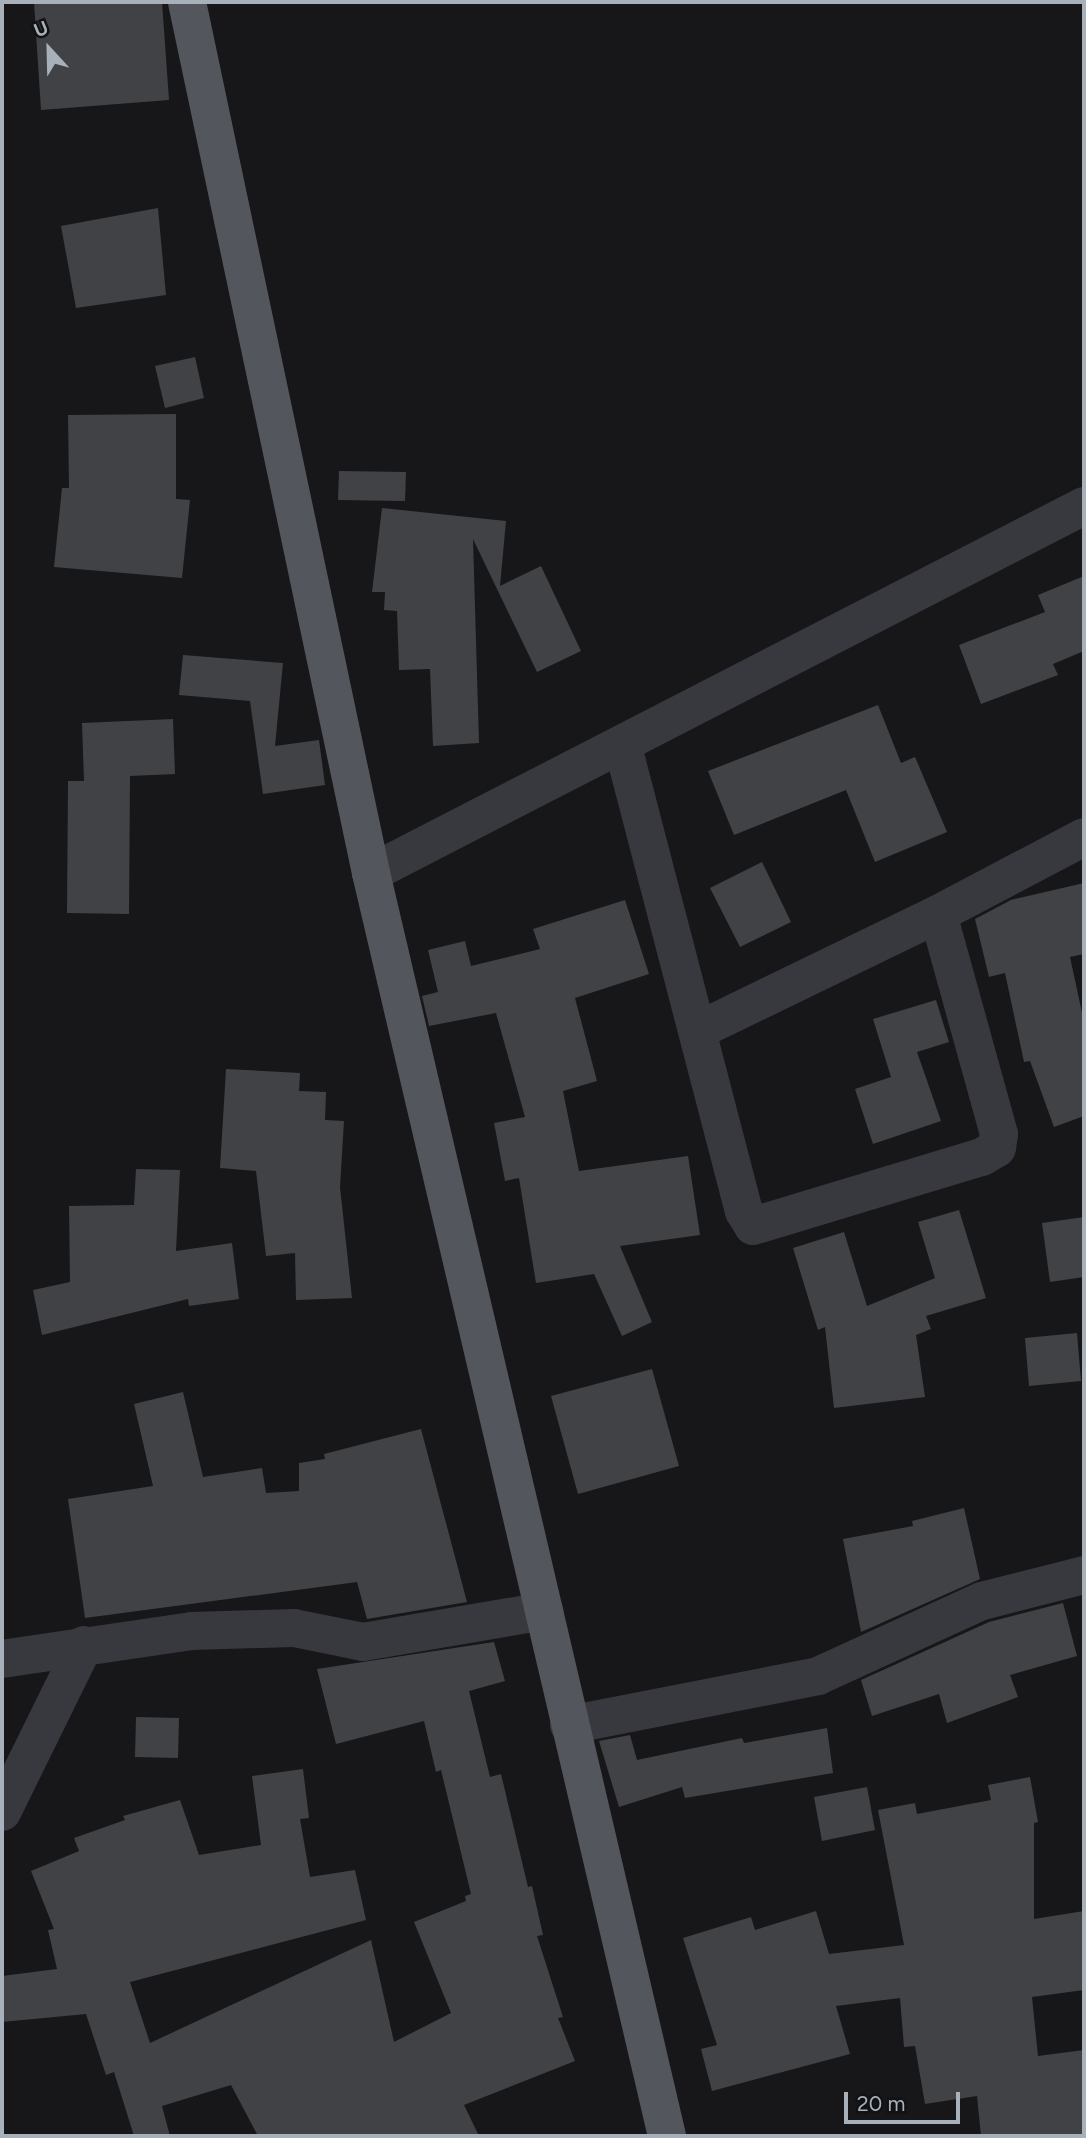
<!DOCTYPE html>
<style>
body{margin:0}
#map{position:relative;width:1086px;height:2138px;overflow:hidden;background:#171719;font-family:Figtree,sans-serif}
div>[style]{position:absolute}
[style*='--x']{left:calc(var(--x)*1px);top:calc(var(--y)*1px);width:calc(var(--w)*1px);rotate:calc(var(--a)*1deg)}
.building>*{inset:0;background:#414246}
.minor>*{height:38px;margin:-19px;padding:0 19px;transform-origin:19px;border-radius:19px;background:#37393e}
.major>*{height:38px;margin:-19px;padding:0 19px;transform-origin:19px;border-radius:19px;background:#53575d}
span{translate:-50% -50%;white-space:nowrap;text-align:center;line-height:1.15;-webkit-text-stroke:6px #121214;paint-order:stroke}
.frame{position:absolute;inset:0;border:4px solid #a8b0b9;pointer-events:none}
.north{position:absolute;left:14px;top:14px;width:70px;height:70px;-webkit-text-stroke:5px #121214;paint-order:stroke;rotate:338deg;font-size:19px;font-weight:700;line-height:28px;text-align:center;color:#a8b0b9}
.north::after{content:'';display:block;margin:auto;width:24px;height:32px;background:#a8b0b9;clip-path:polygon(50% 0,100% 100%,50% 72%,0 100%)}
.scale{position:absolute;left:844px;top:2092px;width:116px;height:32px;box-sizing:border-box;border:4px solid #a8b0b9;border-top:0;padding-left:9px;font-size:21px;line-height:24px;white-space:nowrap;color:#a8b0b9;-webkit-text-stroke:5px #121214;paint-order:stroke}
</style>
<div id="map">
<div class="building">
<div style="clip-path:polygon(34px 2px,162px 2px,169px 100px,41px 110px)"></div>
<div style="clip-path:polygon(158px 208px,166px 295px,76px 308px,61px 226px)"></div>
<div style="clip-path:polygon(195px 357px,204px 398px,165px 408px,155px 366px)"></div>
<div style="clip-path:polygon(176px 414px,176px 499px,190px 500px,182px 578px,54px 567px,62px 488px,69px 488px,68px 415px)"></div>
<div style="clip-path:polygon(339px 471px,406px 472px,405px 501px,338px 500px)"></div>
<div style="clip-path:polygon(382px 508px,506px 521px,500px 586px,541px 566px,581px 651px,537px 672px,473px 539px,479px 743px,433px 746px,430px 669px,399px 670px,397px 611px,384px 610px,385px 592px,372px 592px)"></div>
<div style="clip-path:polygon(1084px 576px,1084px 651px,1053px 664px,1058px 675px,981px 704px,959px 645px,1045px 612px,1038px 595px)"></div>
<div style="clip-path:polygon(183px 655px,283px 663px,275px 746px,319px 740px,325px 785px,263px 794px,250px 701px,179px 695px)"></div>
<div style="clip-path:polygon(878px 705px,901px 763px,915px 757px,947px 832px,875px 862px,846px 790px,734px 835px,708px 771px)"></div>
<div style="clip-path:polygon(173px 719px,175px 774px,130px 776px,129px 914px,67px 913px,68px 781px,84px 781px,82px 723px)"></div>
<div style="clip-path:polygon(762px 862px,791px 922px,740px 947px,710px 888px)"></div>
<div style="clip-path:polygon(1084px 883px,1084px 954px,1070px 957px,1084px 1022px,1084px 1116px,1054px 1127px,1030px 1061px,1024px 1062px,1005px 973px,989px 977px,975px 919px,1011px 900px)"></div>
<div style="clip-path:polygon(625px 900px,649px 974px,575px 998px,597px 1081px,563px 1091px,579px 1171px,688px 1156px,700px 1235px,620px 1246px,652px 1322px,622px 1336px,594px 1274px,536px 1283px,519px 1178px,505px 1181px,494px 1123px,525px 1117px,496px 1013px,429px 1026px,422px 996px,438px 992px,428px 950px,465px 941px,471px 966px,540px 949px,533px 929px)"></div>
<div style="clip-path:polygon(936px 1000px,949px 1042px,917px 1052px,941px 1121px,873px 1144px,855px 1089px,891px 1077px,873px 1019px)"></div>
<div style="clip-path:polygon(226px 1069px,300px 1073px,299px 1091px,326px 1092px,325px 1120px,344px 1121px,340px 1187px,352px 1298px,296px 1300px,295px 1253px,266px 1256px,256px 1171px,220px 1168px)"></div>
<div style="clip-path:polygon(136px 1169px,180px 1170px,176px 1251px,232px 1243px,239px 1299px,189px 1306px,188px 1299px,42px 1335px,33px 1290px,70px 1282px,69px 1206px,134px 1205px)"></div>
<div style="clip-path:polygon(959px 1210px,986px 1298px,926px 1316px,931px 1329px,916px 1335px,925px 1397px,834px 1408px,825px 1327px,818px 1330px,793px 1248px,844px 1232px,867px 1306px,935px 1278px,918px 1222px)"></div>
<div style="clip-path:polygon(1084px 1217px,1084px 1277px,1050px 1282px,1042px 1223px)"></div>
<div style="clip-path:polygon(1077px 1333px,1081px 1381px,1029px 1386px,1025px 1338px)"></div>
<div style="clip-path:polygon(652px 1369px,679px 1466px,578px 1494px,551px 1396px)"></div>
<div style="clip-path:polygon(183px 1392px,203px 1477px,262px 1468px,266px 1493px,299px 1491px,299px 1463px,325px 1459px,324px 1454px,421px 1429px,467px 1602px,367px 1619px,357px 1582px,85px 1618px,68px 1499px,153px 1486px,134px 1404px)"></div>
<div style="clip-path:polygon(964px 1508px,980px 1579px,861px 1632px,843px 1539px,913px 1526px,912px 1521px)"></div>
<div style="clip-path:polygon(1063px 1603px,1077px 1656px,1010px 1675px,1018px 1697px,947px 1723px,939px 1694px,872px 1716px,861px 1680px,989px 1622px)"></div>
<div style="clip-path:polygon(494px 1642px,505px 1681px,469px 1691px,490px 1777px,501px 1774px,528px 1887px,532px 1886px,543px 1935px,537px 1936px,563px 2017px,558px 2018px,575px 2061px,464px 2105px,479px 2136px,258px 2136px,231px 2085px,162px 2106px,170px 2136px,134px 2136px,114px 2072px,106px 2075px,86px 2014px,2px 2022px,2px 1976px,57px 1969px,48px 1930px,54px 1929px,31px 1871px,79px 1851px,74px 1838px,125px 1820px,123px 1816px,180px 1800px,199px 1855px,261px 1845px,252px 1776px,303px 1769px,309px 1818px,300px 1819px,310px 1877px,355px 1870px,366px 1920px,130px 1982px,150px 2043px,371px 1940px,394px 2042px,451px 2013px,414px 1922px,466px 1901px,465px 1896px,471px 1894px,441px 1770px,436px 1772px,424px 1721px,336px 1744px,317px 1669px)"></div>
<div style="clip-path:polygon(136px 1717px,179px 1718px,178px 1758px,135px 1757px)"></div>
<div style="clip-path:polygon(827px 1728px,833px 1773px,685px 1798px,682px 1787px,619px 1807px,599px 1741px,630px 1735px,637px 1760px,742px 1738px,744px 1743px)"></div>
<div style="clip-path:polygon(1030px 1777px,1038px 1822px,1034px 1823px,1034px 1919px,1084px 1911px,1084px 1990px,1032px 1997px,1038px 2056px,1084px 2050px,1084px 2136px,981px 2136px,977px 2096px,925px 2104px,915px 2046px,904px 2047px,900px 1998px,836px 2006px,850px 2054px,712px 2091px,701px 2049px,717px 2045px,683px 1938px,751px 1917px,755px 1930px,816px 1911px,829px 1954px,904px 1945px,878px 1810px,915px 1803px,917px 1814px,991px 1800px,988px 1785px)"></div>
<div style="clip-path:polygon(867px 1787px,875px 1830px,822px 1841px,814px 1797px)"></div>
</div>
<div class="minor">
<div style="--x:623;--y:747;--w:480;--a:75.4"></div>
<div style="--x:744;--y:1211;--w:17;--a:59"></div>
<div style="--x:753;--y:1226;--w:239;--a:-16.8"></div>
<div style="--x:982;--y:1157;--w:17;--a:-31"></div>
<div style="--x:997;--y:1148;--w:14;--a:-82"></div>
<div style="--x:999;--y:1134;--w:228;--a:-105.5"></div>
<div style="--x:371;--y:873;--w:802;--a:-27.24"></div>
<div style="--x:699;--y:1030;--w:266;--a:-25.9"></div>
<div style="--x:938;--y:914;--w:165;--a:-27.8"></div>
<div style="--x:2;--y:1659;--w:192;--a:-8.4"></div>
<div style="--x:192;--y:1631;--w:102;--a:-1.7"></div>
<div style="--x:294;--y:1628;--w:70;--a:11.5"></div>
<div style="--x:363;--y:1642;--w:184;--a:-9.7"></div>
<div style="--x:569;--y:1725;--w:254;--a:-11.1"></div>
<div style="--x:818;--y:1676;--w:180;--a:-24.6"></div>
<div style="--x:982;--y:1601;--w:105;--a:-14.3"></div>
<div style="--x:2;--y:1812;--w:186;--a:-63.8"></div>
</div>
<div class="major">
<div style="--x:187;--y:2;--w:890;--a:78.07"></div>
<div style="--x:371;--y:873;--w:1297;--a:76.81"></div>
</div>
<div class="frame"></div>
<div class="north">U</div>
<div class="scale">20 m</div>
</div>
